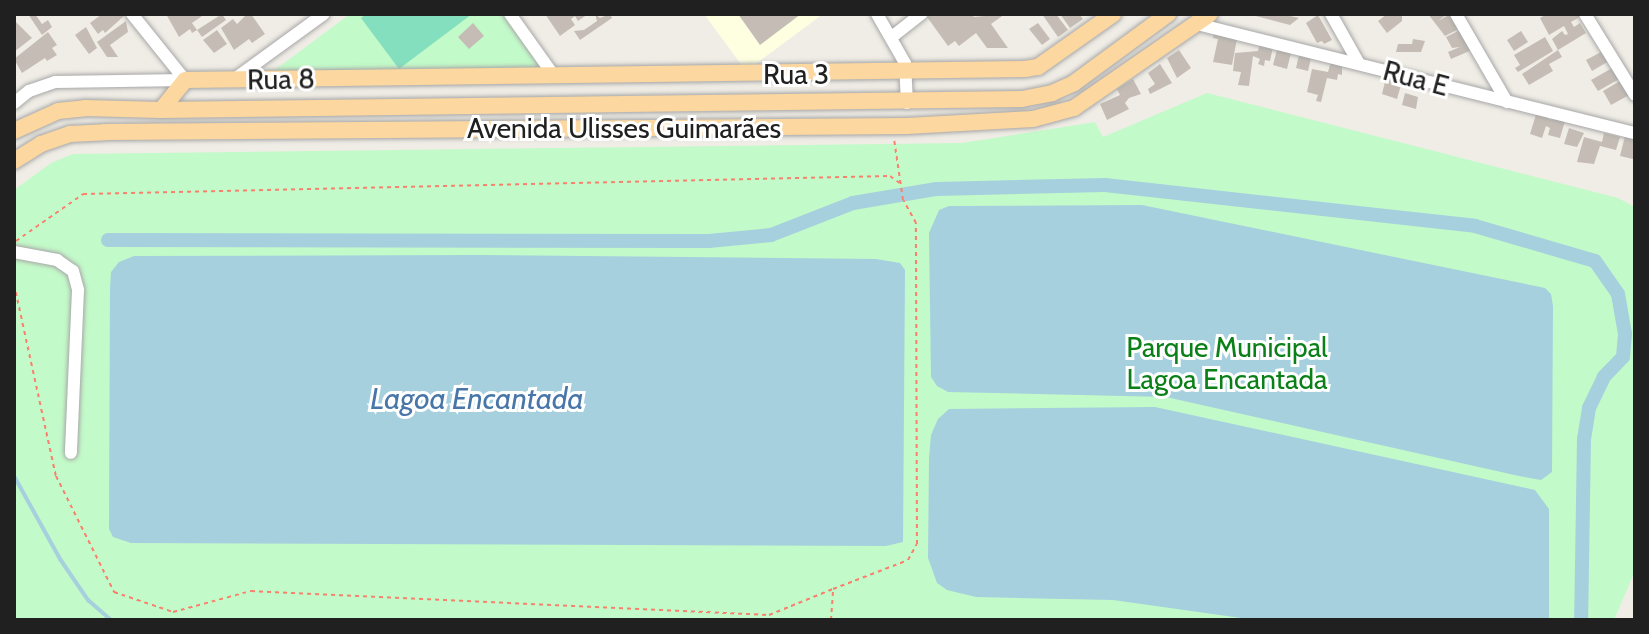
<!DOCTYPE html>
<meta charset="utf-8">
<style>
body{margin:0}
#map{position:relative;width:1649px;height:634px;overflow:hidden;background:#f0ede6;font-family:Cabin,sans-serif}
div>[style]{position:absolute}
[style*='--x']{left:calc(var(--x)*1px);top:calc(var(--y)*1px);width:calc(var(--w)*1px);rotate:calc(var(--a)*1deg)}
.education>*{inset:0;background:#feffe0}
.park>*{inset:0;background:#c3fac9}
.pitch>*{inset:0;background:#84dfbf}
.water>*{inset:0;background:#a6d0de}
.stream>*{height:4px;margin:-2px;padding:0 2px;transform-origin:2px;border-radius:2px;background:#a6d0de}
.canal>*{height:14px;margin:-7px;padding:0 7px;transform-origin:7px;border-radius:7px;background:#a6d0de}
.building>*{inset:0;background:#c5bdb5}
.path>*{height:2px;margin-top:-1px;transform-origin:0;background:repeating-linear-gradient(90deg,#fa806d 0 4px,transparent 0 8px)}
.roads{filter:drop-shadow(0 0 2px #a7a7a7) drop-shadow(0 0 2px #a7a7a7)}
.minor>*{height:12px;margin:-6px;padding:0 6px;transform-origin:6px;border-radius:6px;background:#fff}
.major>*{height:16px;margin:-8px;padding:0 8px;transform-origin:8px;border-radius:8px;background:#fcd79f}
span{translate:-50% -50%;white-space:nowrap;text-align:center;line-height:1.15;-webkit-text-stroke:6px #fff;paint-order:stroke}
.street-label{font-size:28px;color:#202020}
.park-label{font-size:28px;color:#0b8018}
.water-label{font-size:30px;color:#4876a8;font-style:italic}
.frame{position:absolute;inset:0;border:16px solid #202020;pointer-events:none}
</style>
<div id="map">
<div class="education">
<div style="clip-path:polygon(704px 14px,823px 14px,746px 71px)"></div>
</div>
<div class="park">
<div style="clip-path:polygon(350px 14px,503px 14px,543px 69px,268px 75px)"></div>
<div style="clip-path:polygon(1207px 93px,1618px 198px,1635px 207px,1635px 571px,1614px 620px,14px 620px,14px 190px,51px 163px,73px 154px,962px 143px,1095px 122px,1103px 137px)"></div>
</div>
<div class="pitch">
<div style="clip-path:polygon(366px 14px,472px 14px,399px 69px,361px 18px)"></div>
</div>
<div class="water">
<div style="clip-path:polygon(1142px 205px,1545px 288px,1551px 294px,1553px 306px,1552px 472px,1541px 480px,1519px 476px,1166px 397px,948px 392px,937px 386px,931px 377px,929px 233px,939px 210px,949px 206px)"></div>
<div style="clip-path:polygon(479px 255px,876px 259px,900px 263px,905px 270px,903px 542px,886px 546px,131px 543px,113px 537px,109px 529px,110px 289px,111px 272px,119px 262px,134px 256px)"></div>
<div style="clip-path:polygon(1155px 407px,1535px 490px,1549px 509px,1549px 620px,1255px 620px,1113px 600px,976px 597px,947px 590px,937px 583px,928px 558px,929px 458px,931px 435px,938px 419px,949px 409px)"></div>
</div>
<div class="stream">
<div style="--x:14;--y:476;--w:95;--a:61"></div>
<div style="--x:60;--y:559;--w:50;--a:55.7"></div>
<div style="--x:88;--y:600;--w:30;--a:41"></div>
</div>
<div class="canal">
<div style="--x:108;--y:240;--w:601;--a:0.1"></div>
<div style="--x:709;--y:241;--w:62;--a:-5.5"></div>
<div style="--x:771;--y:235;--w:88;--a:-21.3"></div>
<div style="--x:853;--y:203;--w:85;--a:-9.5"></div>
<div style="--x:937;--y:189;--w:168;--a:-1.4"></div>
<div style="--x:1105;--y:185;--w:372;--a:6.3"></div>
<div style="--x:1475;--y:226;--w:125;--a:16.3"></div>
<div style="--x:1595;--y:261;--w:40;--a:55.1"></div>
<div style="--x:1618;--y:294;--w:41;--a:80.1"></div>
<div style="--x:1625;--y:334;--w:23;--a:95"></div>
<div style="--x:1623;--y:357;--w:28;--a:134"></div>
<div style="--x:1604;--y:377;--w:34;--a:116"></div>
<div style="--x:1589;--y:408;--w:30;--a:99"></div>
<div style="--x:1584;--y:438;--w:182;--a:90.9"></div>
</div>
<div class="building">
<div style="clip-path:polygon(28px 14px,35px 14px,42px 24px,48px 20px,52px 27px,42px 35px)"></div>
<div style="clip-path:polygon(102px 14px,123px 14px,124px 16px,105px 33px,103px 30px,98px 34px,90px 23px)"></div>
<div style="clip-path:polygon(166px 14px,205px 14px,192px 23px,197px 30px,192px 33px,190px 29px,179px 37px)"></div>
<div style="clip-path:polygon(222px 14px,226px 20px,202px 37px,197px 30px)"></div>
<div style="clip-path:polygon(247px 14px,251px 14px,265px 34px,252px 43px,249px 39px,234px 50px,221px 28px,233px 19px,237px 24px)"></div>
<div style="clip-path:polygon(545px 14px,588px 14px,578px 21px,575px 16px,571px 19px,575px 25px,560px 36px)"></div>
<div style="clip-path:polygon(595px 14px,600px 18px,610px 14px,612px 18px,580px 40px,574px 31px,584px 30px,597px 21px)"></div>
<div style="clip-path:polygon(738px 14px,801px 14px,760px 45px)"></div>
<div style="clip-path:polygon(932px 14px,972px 14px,974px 17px,1005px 14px,991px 24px,1008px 48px,987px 48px,976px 33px,959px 46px,955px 41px,948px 46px,927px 17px)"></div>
<div style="clip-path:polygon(1042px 14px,1056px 14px,1068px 30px,1058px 37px)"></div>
<div style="clip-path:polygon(1060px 14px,1079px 14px,1083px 19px,1070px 28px)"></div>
<div style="clip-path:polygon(1248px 14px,1281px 14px,1299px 18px,1290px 25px)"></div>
<div style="clip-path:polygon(1387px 14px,1402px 16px,1402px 21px,1387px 33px,1378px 21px)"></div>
<div style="clip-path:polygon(1428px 14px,1447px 14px,1438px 21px,1450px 14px,1459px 29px,1445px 36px)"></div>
<div style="clip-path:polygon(1547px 14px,1585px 14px,1571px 22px,1574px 27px,1580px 23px,1586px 33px,1558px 50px,1552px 39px,1562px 31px,1565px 35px,1568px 34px,1564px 26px,1549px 35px,1540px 18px)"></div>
<div style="clip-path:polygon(1318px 15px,1332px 40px,1324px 44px,1322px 41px,1317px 43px,1306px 23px)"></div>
<div style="clip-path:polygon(14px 20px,32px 38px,14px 52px)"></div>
<div style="clip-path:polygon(126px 21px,128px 32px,110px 45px,118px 57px,107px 57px,97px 42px)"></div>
<div style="clip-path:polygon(473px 23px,484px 36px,469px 49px,458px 37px)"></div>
<div style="clip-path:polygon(1038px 23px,1050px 39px,1042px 45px,1029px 29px)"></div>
<div style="clip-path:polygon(86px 27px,97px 48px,89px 54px,75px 35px)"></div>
<div style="clip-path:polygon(1462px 29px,1474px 49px,1451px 59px,1448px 52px,1460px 47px,1452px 48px,1446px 37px)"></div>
<div style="clip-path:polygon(217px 30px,227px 44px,214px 53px,203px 40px)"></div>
<div style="clip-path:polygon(1521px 31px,1528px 42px,1514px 51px,1507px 40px)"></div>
<div style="clip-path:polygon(48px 32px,57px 45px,52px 48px,57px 55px,47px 61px,45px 58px,22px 73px,14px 59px)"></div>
<div style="clip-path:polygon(1214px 32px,1237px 39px,1232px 65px,1213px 62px,1218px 39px,1213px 38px)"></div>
<div style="clip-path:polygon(1545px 37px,1553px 51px,1518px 72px,1515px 68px,1520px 65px,1514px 55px)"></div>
<div style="clip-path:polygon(1261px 39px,1274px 42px,1270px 61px,1265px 60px,1264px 66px,1258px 64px,1260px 59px,1253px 56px,1249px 86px,1238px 85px,1241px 72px,1233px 71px,1235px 53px,1258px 51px)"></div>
<div style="clip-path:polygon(1413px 39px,1425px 41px,1421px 52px,1396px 52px,1398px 44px,1412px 44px)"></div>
<div style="clip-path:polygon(1278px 46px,1292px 49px,1287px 69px,1273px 65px)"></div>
<div style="clip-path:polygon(1179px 50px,1191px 68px,1177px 78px,1167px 58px)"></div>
<div style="clip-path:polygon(1558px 50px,1562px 57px,1549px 64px,1553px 71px,1529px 85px,1522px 74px)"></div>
<div style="clip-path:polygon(1603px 51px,1609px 61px,1592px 71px,1586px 60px)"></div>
<div style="clip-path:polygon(1299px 55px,1311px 58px,1308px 71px,1296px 68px)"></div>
<div style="clip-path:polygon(1331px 61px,1342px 64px,1342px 75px,1338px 74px,1337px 80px,1327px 78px,1321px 102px,1316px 101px,1318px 95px,1307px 92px,1312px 69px,1328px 72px)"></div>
<div style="clip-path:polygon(1160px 64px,1172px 83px,1150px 94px,1148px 89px,1155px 84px,1148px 73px)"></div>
<div style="clip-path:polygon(1614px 67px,1621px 78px,1598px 91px,1591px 80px)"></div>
<div style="clip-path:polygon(1387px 74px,1403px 78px,1397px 99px,1382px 94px)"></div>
<div style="clip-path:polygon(1133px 79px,1141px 94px,1129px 98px,1125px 103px,1129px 109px,1107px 120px,1100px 104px,1120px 95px,1117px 89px)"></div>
<div style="clip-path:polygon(1620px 81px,1629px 95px,1611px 105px,1603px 91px)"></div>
<div style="clip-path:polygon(1405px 93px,1418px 97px,1416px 109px,1402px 105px)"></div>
<div style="clip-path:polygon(1537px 111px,1549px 115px,1548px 119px,1565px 121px,1560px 138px,1548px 135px,1550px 128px,1546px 126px,1542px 138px,1530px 134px)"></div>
<div style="clip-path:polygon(1569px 128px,1584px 133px,1577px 147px,1564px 144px)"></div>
<div style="clip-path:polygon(1604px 133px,1620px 137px,1616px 150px,1600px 146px,1594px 164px,1577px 162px,1584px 137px,1602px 142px)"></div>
<div style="clip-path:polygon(1625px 136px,1635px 138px,1633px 159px,1620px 156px)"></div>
</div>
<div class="path">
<div style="--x:16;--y:241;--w:82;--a:-35"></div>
<div style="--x:83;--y:194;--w:807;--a:-1.28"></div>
<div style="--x:890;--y:176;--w:14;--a:36"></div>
<div style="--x:14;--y:284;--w:197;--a:77.7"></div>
<div style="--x:56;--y:476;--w:130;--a:63.4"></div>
<div style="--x:114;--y:592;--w:62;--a:18.7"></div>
<div style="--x:173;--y:612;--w:81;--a:-15.1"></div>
<div style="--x:251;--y:591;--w:519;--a:2.65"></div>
<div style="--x:769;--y:615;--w:69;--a:-22.1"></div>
<div style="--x:831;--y:620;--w:31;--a:-86"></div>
<div style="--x:833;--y:589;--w:80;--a:-21.1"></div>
<div style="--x:908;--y:560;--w:18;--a:-61"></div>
<div style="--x:917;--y:544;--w:321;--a:-90.2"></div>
<div style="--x:916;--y:223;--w:26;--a:-119"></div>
<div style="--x:903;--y:200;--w:62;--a:-98.4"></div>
</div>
<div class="roads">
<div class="minor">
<div style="--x:132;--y:14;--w:85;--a:51.2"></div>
<div style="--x:510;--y:14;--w:76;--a:54.6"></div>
<div style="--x:877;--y:14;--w:56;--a:60.3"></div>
<div style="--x:905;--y:63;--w:40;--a:87.1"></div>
<div style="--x:1331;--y:14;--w:55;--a:60.6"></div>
<div style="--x:1456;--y:14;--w:102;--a:59.9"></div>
<div style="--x:1585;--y:14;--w:95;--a:58.3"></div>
<div style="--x:1197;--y:24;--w:451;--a:14"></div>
<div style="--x:893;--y:36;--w:36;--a:-38"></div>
<div style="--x:233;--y:80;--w:112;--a:-36"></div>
<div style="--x:14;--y:103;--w:19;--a:-39"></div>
<div style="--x:29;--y:91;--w:28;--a:-19"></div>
<div style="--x:55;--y:82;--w:130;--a:-0.9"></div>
<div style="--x:14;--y:252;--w:44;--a:10.5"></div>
<div style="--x:57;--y:260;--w:19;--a:35"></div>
<div style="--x:73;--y:271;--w:20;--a:75"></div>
<div style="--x:78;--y:290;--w:163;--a:92.5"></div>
</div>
<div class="major">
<div style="--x:161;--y:110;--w:38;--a:-51"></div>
<div style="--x:185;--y:80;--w:840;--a:-0.75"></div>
<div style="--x:1025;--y:69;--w:13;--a:-9"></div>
<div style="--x:1038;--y:67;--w:92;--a:-35.2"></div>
<div style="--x:14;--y:131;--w:48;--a:-24.4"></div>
<div style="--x:58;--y:111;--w:27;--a:-6"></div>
<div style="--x:85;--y:108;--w:76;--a:1.5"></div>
<div style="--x:161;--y:110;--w:861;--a:-0.73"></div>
<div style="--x:1022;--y:99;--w:31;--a:-11"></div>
<div style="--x:1052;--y:93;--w:24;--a:-24"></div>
<div style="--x:1074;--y:83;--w:117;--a:-36.3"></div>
<div style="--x:14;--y:161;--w:32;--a:-32"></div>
<div style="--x:41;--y:144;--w:31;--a:-19"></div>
<div style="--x:70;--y:134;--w:35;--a:-3"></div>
<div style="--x:105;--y:132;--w:802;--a:-0.43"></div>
<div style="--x:907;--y:126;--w:126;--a:-3.2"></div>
<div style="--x:1033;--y:119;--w:42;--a:-15"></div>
<div style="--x:1074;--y:108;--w:165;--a:-34.7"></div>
</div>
</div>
<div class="street-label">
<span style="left:796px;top:74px">Rua 3</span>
<span style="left:1416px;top:78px;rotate:15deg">Rua E</span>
<span style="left:281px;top:79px;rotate:-1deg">Rua 8</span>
<span style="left:624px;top:128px">Avenida Ulisses Guimarães</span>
</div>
<div class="park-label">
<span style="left:1227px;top:363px">Parque Municipal<br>Lagoa Encantada</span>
</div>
<div class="water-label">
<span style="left:477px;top:399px">Lagoa Encantada</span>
</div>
<div class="frame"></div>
</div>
